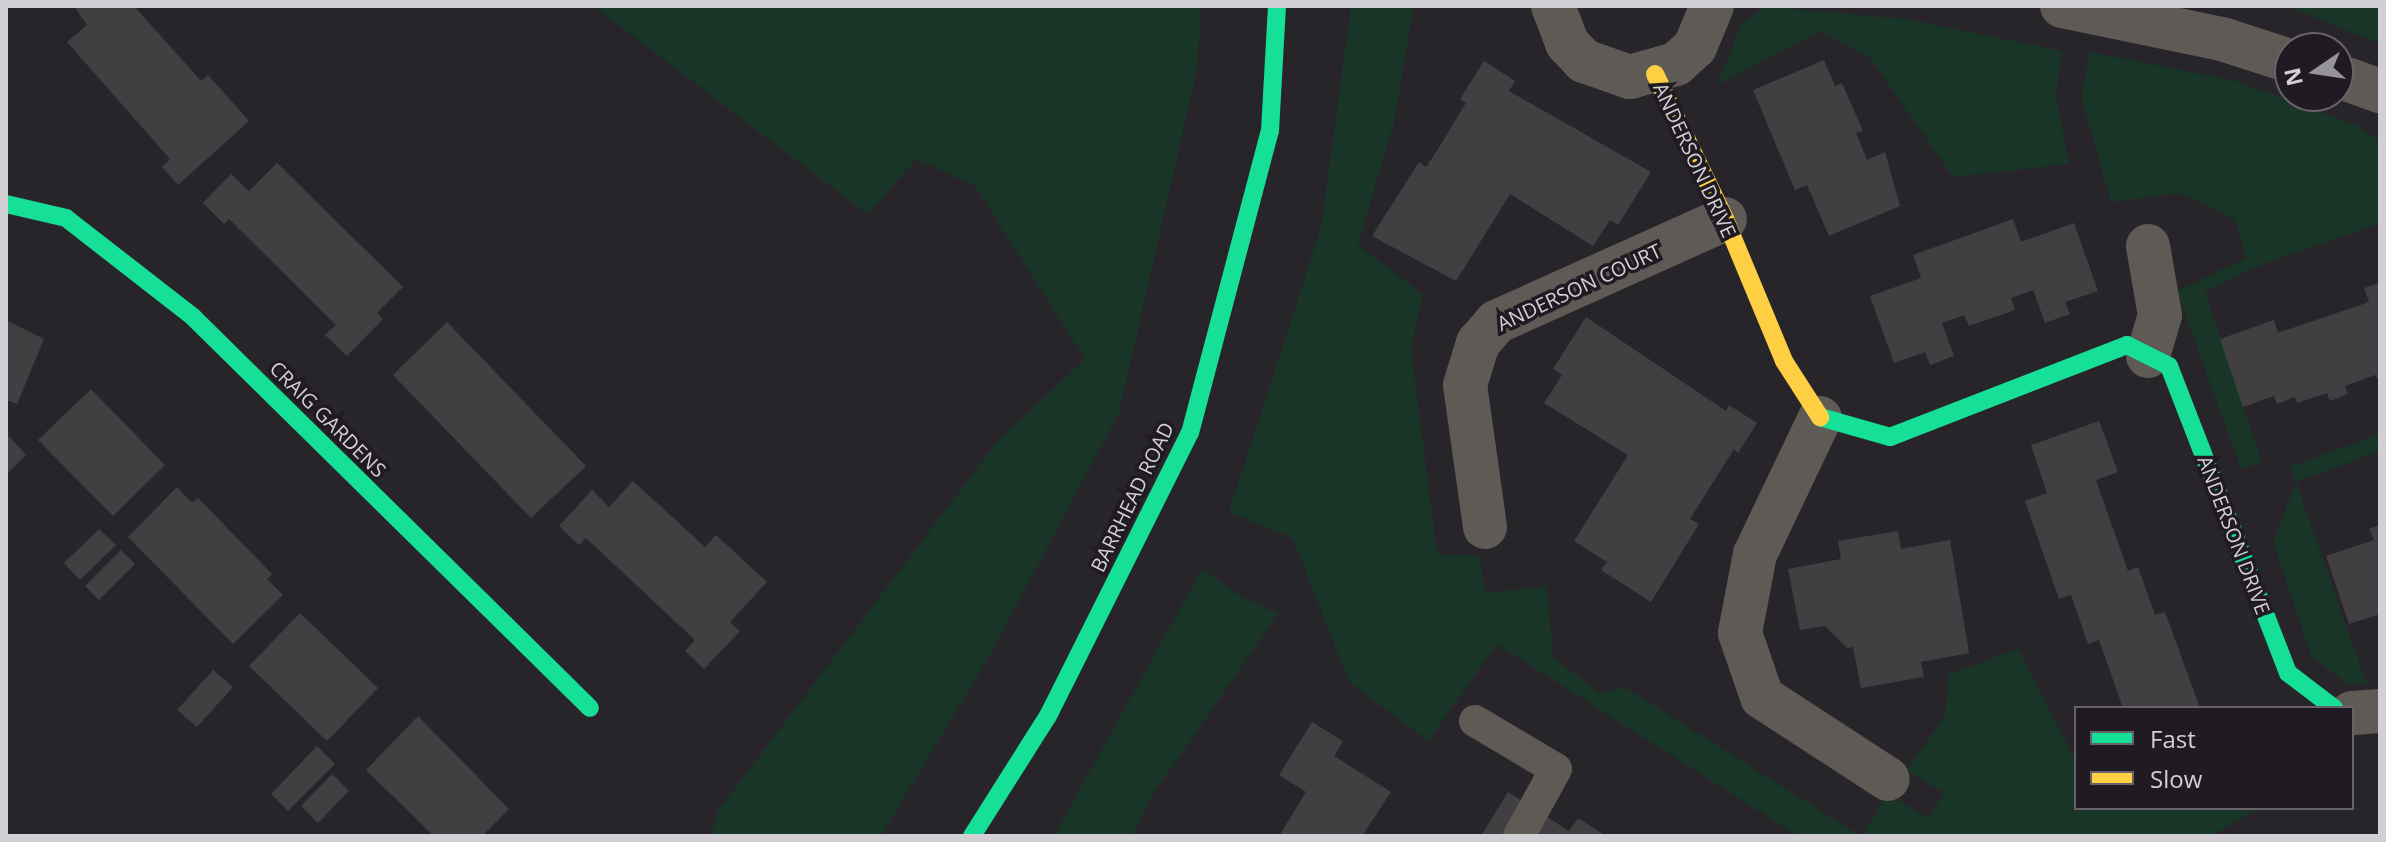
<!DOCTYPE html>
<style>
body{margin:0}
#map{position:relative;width:2386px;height:842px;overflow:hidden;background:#28252a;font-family:"Open Sans",sans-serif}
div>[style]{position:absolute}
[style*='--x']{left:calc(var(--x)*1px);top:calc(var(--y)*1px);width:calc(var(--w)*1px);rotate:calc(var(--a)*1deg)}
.green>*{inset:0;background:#183528}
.building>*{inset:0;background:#423f43}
.lane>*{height:32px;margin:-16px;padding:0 16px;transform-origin:16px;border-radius:16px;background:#5e5a55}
.street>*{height:44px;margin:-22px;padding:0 22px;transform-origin:22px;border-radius:22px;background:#5e5a55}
.fast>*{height:18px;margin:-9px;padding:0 9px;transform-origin:9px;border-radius:9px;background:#16e098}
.slow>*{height:18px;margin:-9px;padding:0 9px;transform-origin:9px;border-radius:9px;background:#ffcf43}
span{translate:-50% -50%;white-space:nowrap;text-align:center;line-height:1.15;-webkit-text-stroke:7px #201a22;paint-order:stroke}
.street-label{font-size:20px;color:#d3d0d5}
.frame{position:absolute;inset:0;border:8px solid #d3d0d5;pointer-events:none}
.legend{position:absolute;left:2074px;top:706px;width:280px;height:104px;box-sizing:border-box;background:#201a22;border:2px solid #68636a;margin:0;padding:10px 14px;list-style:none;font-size:24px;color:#d3d0d5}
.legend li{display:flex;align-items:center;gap:16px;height:40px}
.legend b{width:40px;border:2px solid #68636a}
.north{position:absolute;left:2274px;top:32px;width:80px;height:80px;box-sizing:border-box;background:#201a22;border:2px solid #68636a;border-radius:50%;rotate:257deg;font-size:22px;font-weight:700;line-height:32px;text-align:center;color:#d3d0d5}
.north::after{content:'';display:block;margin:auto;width:28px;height:36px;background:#979499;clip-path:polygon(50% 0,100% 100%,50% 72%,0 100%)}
</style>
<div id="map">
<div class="green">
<div style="clip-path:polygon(594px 6px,1201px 6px,1197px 70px,1119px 413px,991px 653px,881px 836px,711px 836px,717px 812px,997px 442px,1085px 359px,975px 186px,916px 159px,868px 215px)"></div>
<div style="clip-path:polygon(1351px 6px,1414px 6px,1394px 122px,1358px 245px,1423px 295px,1411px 348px,1437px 554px,1479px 555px,1486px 593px,1547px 587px,1553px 657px,1600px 693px,1624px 687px,1861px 836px,1888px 794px,1928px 819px,1944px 793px,1907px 770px,1945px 716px,1949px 674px,2018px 649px,2076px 761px,2076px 808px,2260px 808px,2211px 836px,1798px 836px,1497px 644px,1428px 741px,1349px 682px,1293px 538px,1229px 512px,1321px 228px)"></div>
<div style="clip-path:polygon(2287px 6px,2380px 6px,2380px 44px)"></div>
<div style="clip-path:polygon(1766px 7px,1907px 19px,2062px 51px,2056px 95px,2069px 164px,1953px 177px,1870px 58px,1821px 31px,1717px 85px,1742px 23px)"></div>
<div style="clip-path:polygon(2090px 52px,2236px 81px,2356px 125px,2380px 140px,2380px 223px,2250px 269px,2205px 292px,2262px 462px,2241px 469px,2177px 291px,2246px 258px,2235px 219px,2181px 193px,2111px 202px,2081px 96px)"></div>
<div style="clip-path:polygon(2380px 434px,2380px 451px,2296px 482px,2367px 685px,2344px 682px,2311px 655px,2273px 542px,2296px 482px,2290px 467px)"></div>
<div style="clip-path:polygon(1202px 569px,1240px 596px,1278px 614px,1150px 799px,1133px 836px,1054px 836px)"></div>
</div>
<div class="building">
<div style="clip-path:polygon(134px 6px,201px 81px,208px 75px,249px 121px,178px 185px,162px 167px,170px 159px,67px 42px,87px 25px,74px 6px)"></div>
<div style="clip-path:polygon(1824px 60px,1835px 86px,1842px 83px,1863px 131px,1856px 133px,1867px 160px,1885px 152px,1900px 206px,1829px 236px,1807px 185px,1795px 190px,1753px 90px)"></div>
<div style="clip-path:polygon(1484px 61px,1515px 81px,1509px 91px,1651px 172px,1618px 225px,1610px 220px,1593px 246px,1510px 194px,1456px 281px,1372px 236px,1419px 162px,1426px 167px,1438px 149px,1466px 103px,1460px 99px)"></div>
<div style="clip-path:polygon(277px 163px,403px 287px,377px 313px,383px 319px,347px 356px,325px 335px,336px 325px,229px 219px,224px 224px,203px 203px,231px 174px,249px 191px)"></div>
<div style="clip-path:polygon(2013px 219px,2021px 242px,2074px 223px,2098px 291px,2065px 302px,2070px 314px,2045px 323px,2033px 290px,2011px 298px,2015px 310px,1969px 326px,1964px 315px,1942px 323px,1954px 356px,1930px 365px,1925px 352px,1894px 363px,1870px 296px,1921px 278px,1913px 255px)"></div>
<div style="clip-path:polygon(2380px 283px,2380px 382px,2375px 375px,2345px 386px,2348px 394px,2330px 401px,2327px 393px,2297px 403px,2295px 397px,2277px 404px,2274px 396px,2243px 407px,2220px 339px,2274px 320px,2278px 333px,2369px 302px,2364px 288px)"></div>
<div style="clip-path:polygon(1586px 317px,1726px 411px,1729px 405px,1757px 423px,1738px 453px,1734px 449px,1690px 519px,1699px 524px,1651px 602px,1601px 570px,1607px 562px,1574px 541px,1628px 455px,1544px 403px,1562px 375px,1553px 369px)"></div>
<div style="clip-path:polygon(6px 320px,44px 339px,17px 404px,6px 400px)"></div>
<div style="clip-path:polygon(447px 322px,586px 466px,531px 518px,393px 375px)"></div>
<div style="clip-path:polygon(91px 389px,165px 465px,113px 516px,38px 440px)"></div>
<div style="clip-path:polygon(2099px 421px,2118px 472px,2096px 480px,2128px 571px,2138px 567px,2155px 615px,2165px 612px,2200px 708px,2123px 708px,2099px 640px,2088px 644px,2071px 595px,2059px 599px,2025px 501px,2047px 493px,2031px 445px)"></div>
<div style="clip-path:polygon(9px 436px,26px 455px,6px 475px,6px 439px)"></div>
<div style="clip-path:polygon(633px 481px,705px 547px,716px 535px,767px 582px,730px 622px,740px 631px,704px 669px,685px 651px,695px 640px,586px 538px,579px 545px,559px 526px,592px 490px,609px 507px)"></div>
<div style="clip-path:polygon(177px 487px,192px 503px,198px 498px,272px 574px,267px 579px,283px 595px,233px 644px,128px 537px)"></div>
<div style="clip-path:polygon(2380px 525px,2380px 614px,2349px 624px,2326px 556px,2374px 540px,2369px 529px)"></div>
<div style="clip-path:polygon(99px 529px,116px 545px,80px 580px,64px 563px)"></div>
<div style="clip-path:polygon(1898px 531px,1901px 549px,1950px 540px,1969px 653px,1921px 662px,1924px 677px,1861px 688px,1853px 647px,1847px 648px,1825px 626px,1800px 630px,1788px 569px,1841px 559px,1838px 541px)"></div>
<div style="clip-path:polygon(121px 550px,135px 564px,99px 600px,85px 586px)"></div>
<div style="clip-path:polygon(300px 613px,378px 688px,327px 741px,249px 666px)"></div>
<div style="clip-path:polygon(213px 670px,233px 687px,197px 727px,177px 710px)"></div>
<div style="clip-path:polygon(418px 716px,509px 809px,482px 836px,434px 836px,366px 770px)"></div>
<div style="clip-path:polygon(1312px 722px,1343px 741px,1334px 756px,1391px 792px,1362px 836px,1279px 836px,1306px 792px,1279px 775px)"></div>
<div style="clip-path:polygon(317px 746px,335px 764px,288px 811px,271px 794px)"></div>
<div style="clip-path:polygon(332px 774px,349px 791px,318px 823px,301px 806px)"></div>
<div style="clip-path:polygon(1508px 792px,1569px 831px,1578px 818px,1606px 836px,1481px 836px)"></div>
</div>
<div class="lane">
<div style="--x:1475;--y:721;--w:94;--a:30.7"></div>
<div style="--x:1556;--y:769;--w:77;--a:118.9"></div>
</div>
<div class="street">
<div style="--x:1553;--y:6;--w:40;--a:69"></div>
<div style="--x:1567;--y:43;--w:25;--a:47"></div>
<div style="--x:1584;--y:61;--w:49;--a:19.2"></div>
<div style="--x:1630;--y:77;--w:48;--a:-15.8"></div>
<div style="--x:1676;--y:64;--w:25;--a:-42"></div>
<div style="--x:1695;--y:47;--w:44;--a:-67.5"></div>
<div style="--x:2062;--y:6;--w:163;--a:11.7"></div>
<div style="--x:2222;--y:39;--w:71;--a:17.9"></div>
<div style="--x:2338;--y:76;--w:45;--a:19.7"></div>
<div style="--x:2148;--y:356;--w:43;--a:-73.7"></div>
<div style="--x:2160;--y:315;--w:70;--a:-99.9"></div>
<div style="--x:1820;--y:418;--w:151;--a:115.5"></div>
<div style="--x:1755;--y:554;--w:80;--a:100.8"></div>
<div style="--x:1740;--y:633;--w:68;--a:71"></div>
<div style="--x:1762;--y:697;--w:150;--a:33.1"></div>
<div style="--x:1485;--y:527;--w:143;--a:-98"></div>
<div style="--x:1465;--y:385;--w:44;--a:-72.8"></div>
<div style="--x:1478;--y:343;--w:28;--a:-49"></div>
<div style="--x:1496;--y:322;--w:251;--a:-24.2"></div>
<div style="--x:2352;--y:713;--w:28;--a:-4"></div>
</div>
<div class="fast">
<div style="--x:6;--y:204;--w:62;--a:13.1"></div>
<div style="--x:66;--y:218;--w:161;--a:37.9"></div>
<div style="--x:193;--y:317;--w:557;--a:44.56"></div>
<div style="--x:1820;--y:417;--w:73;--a:15.9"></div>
<div style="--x:1890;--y:437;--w:254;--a:-21.2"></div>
<div style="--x:2127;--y:345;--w:47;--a:26.6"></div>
<div style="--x:2169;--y:366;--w:329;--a:68.8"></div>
<div style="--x:2288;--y:673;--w:58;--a:37.3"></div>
<div style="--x:972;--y:836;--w:142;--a:-57.7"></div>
<div style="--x:1048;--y:716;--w:317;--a:-63.4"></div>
<div style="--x:1190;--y:433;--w:312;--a:-75.2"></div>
<div style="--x:1270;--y:131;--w:125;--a:-86.8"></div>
</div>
<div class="slow">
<div style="--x:1655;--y:74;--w:161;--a:64.2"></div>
<div style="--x:1725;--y:219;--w:154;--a:67.4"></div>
<div style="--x:1784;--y:361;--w:67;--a:57.3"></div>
</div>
<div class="street-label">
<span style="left:1695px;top:160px;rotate:65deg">ANDERSON DRIVE</span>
<span style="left:1579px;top:287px;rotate:-25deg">ANDERSON COURT</span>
<span style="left:328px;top:419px;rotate:45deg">CRAIG GARDENS</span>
<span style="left:1132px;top:497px;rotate:-64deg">BARRHEAD ROAD</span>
<span style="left:2234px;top:535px;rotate:69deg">ANDERSON DRIVE</span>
</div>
<div class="frame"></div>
<ul class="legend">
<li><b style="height:10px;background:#16e098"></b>Fast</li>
<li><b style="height:10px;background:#ffcf43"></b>Slow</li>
</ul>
<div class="north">N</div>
</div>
